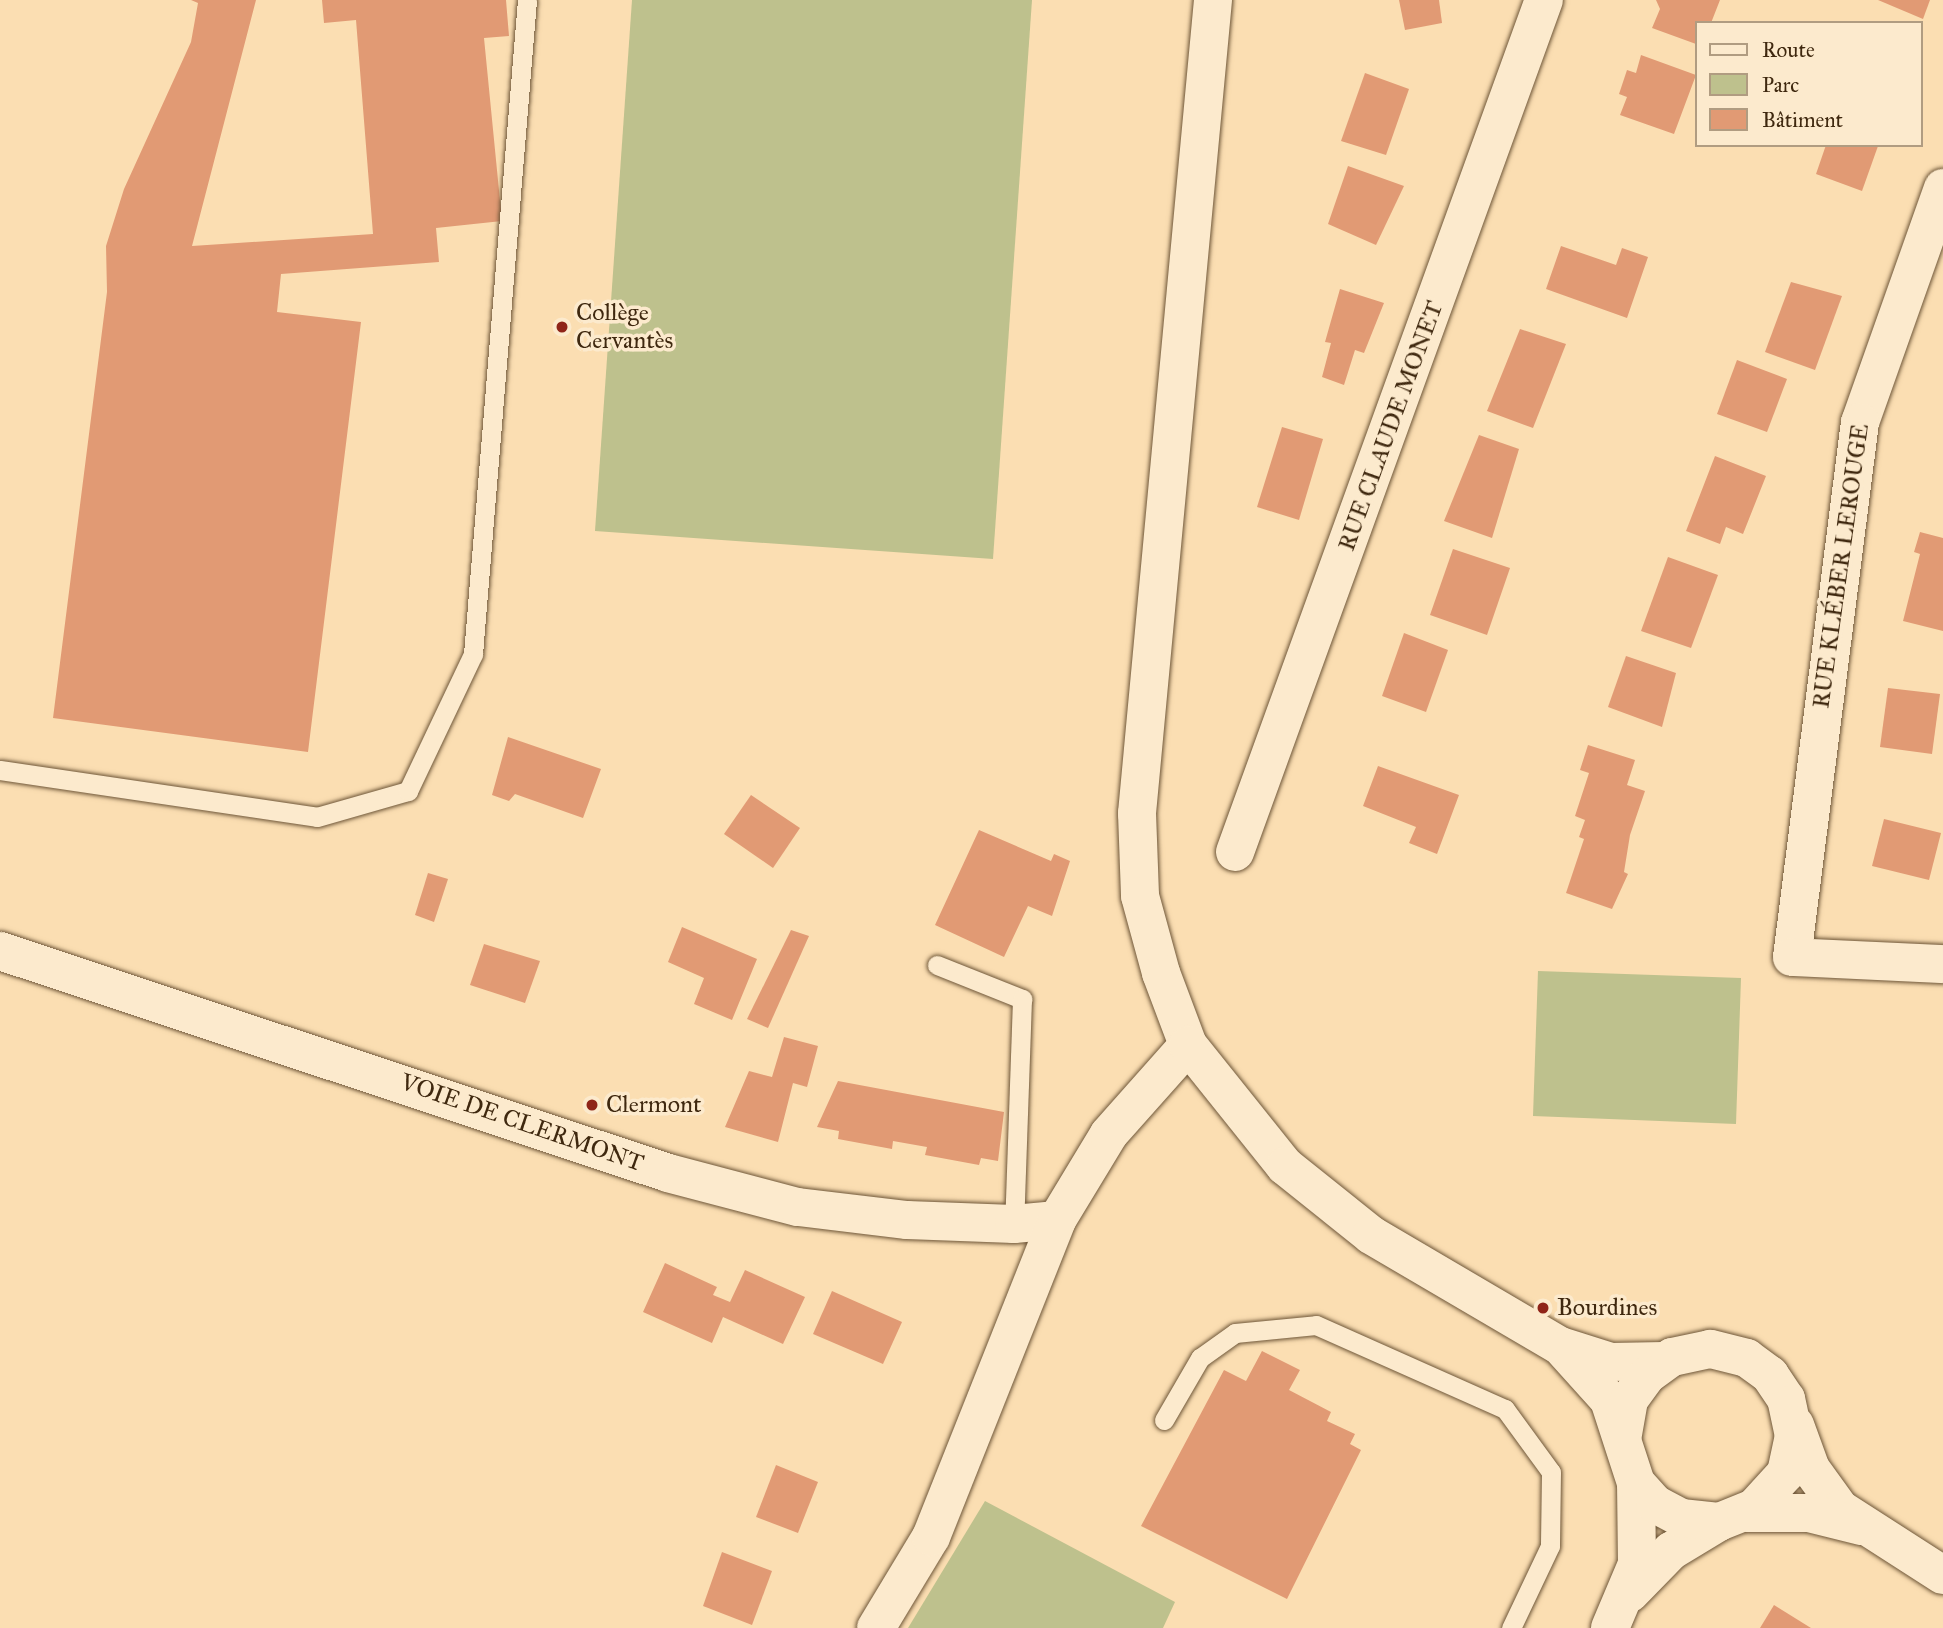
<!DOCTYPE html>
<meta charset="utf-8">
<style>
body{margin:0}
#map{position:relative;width:1943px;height:1628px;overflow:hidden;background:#fbdeb2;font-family:"IM FELL Great Primer",serif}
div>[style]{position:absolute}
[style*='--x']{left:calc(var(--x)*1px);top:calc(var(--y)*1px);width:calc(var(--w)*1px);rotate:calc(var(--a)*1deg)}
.green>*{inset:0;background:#bec18d}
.building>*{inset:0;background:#e19a74}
.roads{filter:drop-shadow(0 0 2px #6e5638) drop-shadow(0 0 2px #6e5638)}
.lane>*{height:19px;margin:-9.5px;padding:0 9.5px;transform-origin:9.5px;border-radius:9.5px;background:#fceacd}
.street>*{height:38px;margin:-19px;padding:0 19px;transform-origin:19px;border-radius:19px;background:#fceacd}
.secondary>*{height:38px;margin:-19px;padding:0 19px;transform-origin:19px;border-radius:19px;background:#fceacd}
.dots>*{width:19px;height:19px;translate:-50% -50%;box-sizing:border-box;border:4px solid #fceacd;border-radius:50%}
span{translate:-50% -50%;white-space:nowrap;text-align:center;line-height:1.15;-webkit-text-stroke:7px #fceacd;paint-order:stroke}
.poi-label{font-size:24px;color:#3f280f}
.left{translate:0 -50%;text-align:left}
.street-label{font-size:24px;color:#3f280f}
.legend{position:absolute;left:1695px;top:21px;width:228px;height:126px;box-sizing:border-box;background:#fceacd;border:2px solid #b09c81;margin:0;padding:9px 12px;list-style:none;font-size:21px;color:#3f280f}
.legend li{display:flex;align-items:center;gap:14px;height:35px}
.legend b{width:35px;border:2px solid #b09c81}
</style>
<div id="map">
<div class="green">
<div style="clip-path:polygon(632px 0,1032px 0,993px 559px,595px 531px)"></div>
<div style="clip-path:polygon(1538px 971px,1741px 978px,1736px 1124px,1533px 1116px)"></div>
<div style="clip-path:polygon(985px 1501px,1175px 1602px,1163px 1628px,908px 1628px)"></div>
</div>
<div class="building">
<div style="clip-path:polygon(191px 0,256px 0,192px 246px,373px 234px,356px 20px,324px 23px,322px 0,506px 0,509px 36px,484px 38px,502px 221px,436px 228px,439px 262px,281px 274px,277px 312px,361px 322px,308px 752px,53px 718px,107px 292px,106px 246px,124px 189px,191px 42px,198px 3px)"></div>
<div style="clip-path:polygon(1399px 0,1439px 0,1442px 23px,1405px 30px)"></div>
<div style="clip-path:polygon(1656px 0,1720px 0,1711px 23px,1696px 23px,1696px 44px,1652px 28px,1660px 9px)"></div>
<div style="clip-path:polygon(1878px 0,1930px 0,1923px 19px)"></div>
<div style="clip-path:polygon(1641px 55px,1696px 75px,1674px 134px,1620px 115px,1627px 97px,1619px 94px,1627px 70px,1636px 73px)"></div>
<div style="clip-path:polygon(1365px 73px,1409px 89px,1386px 155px,1341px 141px)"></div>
<div style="clip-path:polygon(1826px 145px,1878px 146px,1862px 191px,1816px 174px)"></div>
<div style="clip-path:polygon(1348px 166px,1404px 186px,1376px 245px,1328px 224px)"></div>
<div style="clip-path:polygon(1561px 246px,1616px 265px,1622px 248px,1648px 257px,1627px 318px,1546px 289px)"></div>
<div style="clip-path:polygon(1791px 282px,1842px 296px,1815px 370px,1765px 352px)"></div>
<div style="clip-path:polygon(1340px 289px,1384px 303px,1364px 353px,1355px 350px,1344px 385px,1322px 377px,1331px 343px,1325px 342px)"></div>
<div style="clip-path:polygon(1520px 329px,1566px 344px,1533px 428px,1487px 411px)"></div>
<div style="clip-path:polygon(1737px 360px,1787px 379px,1767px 432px,1717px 414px)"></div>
<div style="clip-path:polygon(1282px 427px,1323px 439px,1299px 520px,1257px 507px)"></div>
<div style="clip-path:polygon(1479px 435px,1519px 449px,1492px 538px,1444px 521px)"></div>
<div style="clip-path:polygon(1715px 456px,1766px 476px,1743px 534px,1726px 527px,1720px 544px,1686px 531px)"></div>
<div style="clip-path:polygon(1920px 532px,1943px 538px,1943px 631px,1903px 621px,1920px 554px,1914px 552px)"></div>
<div style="clip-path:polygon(1453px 549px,1510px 568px,1487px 635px,1430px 615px)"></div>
<div style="clip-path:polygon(1668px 557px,1718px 575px,1691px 648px,1641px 631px)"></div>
<div style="clip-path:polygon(1404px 633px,1448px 650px,1426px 712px,1382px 696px)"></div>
<div style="clip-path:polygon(1626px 656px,1676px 673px,1662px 727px,1608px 707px)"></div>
<div style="clip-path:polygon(1888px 688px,1940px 694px,1932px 754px,1880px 747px)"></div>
<div style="clip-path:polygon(508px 737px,601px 769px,583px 818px,515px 794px,509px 801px,492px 795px)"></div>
<div style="clip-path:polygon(1588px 745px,1635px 760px,1627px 785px,1645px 791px,1630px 835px,1624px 872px,1628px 874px,1612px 909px,1566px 893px,1584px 839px,1579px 837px,1585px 820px,1575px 816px,1589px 773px,1580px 770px)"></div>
<div style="clip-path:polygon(1378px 766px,1459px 795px,1437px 854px,1409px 843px,1416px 827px,1363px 806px)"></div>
<div style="clip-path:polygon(751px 795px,800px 828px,773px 868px,724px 834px)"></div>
<div style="clip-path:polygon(1884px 819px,1941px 833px,1929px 880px,1872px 866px)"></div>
<div style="clip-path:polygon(979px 830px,1051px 861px,1054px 854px,1070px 861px,1052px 916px,1028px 906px,1004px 957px,935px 925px)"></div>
<div style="clip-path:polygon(428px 873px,448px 879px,434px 922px,415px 915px)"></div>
<div style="clip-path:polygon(682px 927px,757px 959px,732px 1020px,694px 1004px,704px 978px,668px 962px)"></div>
<div style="clip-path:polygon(791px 930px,809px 936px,768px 1028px,747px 1019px)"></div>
<div style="clip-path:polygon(484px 944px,540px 961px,525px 1003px,470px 985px)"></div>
<div style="clip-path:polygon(784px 1037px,818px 1046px,807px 1087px,793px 1083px,778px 1142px,725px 1127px,749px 1071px,772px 1077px)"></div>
<div style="clip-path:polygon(838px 1081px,1004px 1112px,998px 1161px,981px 1158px,979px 1165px,925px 1155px,927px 1147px,893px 1141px,892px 1149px,838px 1139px,839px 1131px,817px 1127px)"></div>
<div style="clip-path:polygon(665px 1263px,717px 1287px,713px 1295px,730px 1302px,745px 1270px,805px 1297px,783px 1344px,723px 1317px,712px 1343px,643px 1312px)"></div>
<div style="clip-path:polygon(832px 1291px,902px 1322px,883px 1364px,813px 1334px)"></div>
<div style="clip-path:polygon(1262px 1351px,1300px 1370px,1289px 1390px,1331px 1412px,1327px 1421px,1355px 1434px,1350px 1444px,1361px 1450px,1287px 1599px,1141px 1526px,1224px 1370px,1246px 1381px)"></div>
<div style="clip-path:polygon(776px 1465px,818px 1482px,798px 1533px,756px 1517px)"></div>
<div style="clip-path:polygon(722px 1552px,772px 1571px,752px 1625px,703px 1606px)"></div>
<div style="clip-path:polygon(1774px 1605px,1811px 1628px,1760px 1628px)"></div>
</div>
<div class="roads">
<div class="lane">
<div style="--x:0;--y:770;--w:320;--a:8.4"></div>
<div style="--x:317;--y:817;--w:95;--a:-15.9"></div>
<div style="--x:408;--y:791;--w:152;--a:-64.6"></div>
<div style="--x:473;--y:654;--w:656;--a:-85.28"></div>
<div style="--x:937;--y:965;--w:92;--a:21.8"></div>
<div style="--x:1022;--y:999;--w:225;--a:92"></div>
<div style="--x:1164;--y:1420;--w:72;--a:-59.9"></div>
<div style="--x:1200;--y:1358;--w:43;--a:-35.5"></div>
<div style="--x:1235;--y:1333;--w:81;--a:-5.6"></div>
<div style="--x:1316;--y:1325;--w:207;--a:24"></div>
<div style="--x:1505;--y:1409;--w:78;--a:53.9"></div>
<div style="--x:1551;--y:1472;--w:74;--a:90.8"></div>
<div style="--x:1550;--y:1546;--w:91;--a:115.4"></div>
</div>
<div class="street">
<div style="--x:1943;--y:188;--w:248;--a:109.5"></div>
<div style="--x:1860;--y:422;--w:539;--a:97.24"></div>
<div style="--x:1792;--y:957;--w:151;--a:2.7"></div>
<div style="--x:1235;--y:852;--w:906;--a:-70.07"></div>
<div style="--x:0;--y:951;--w:704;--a:18.38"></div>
<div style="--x:668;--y:1173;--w:134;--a:14.7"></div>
<div style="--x:798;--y:1207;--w:110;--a:6.8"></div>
<div style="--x:907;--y:1220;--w:107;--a:2.1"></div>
<div style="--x:1014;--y:1224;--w:43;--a:-5.3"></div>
<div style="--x:1630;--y:1593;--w:59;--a:-45.7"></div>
<div style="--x:1671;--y:1551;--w:56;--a:-31.1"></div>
<div style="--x:876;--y:1628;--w:106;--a:-58.9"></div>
<div style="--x:931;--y:1537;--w:341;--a:-68.3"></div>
<div style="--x:1057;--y:1220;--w:100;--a:-58.8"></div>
<div style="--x:1109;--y:1134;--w:119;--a:-48.4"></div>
<div style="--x:1610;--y:1628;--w:69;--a:-67.1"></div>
<div style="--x:1637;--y:1564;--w:81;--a:-90.7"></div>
</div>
<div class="secondary">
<div style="--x:1213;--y:0;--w:817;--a:95.34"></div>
<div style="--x:1137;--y:813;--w:83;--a:87.9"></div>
<div style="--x:1140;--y:896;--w:80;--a:74.7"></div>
<div style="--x:1161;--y:973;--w:77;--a:69.4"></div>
<div style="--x:1188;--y:1045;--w:155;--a:51.3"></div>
<div style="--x:1285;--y:1166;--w:110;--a:38.7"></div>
<div style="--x:1371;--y:1235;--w:219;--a:30.4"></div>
<div style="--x:1560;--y:1346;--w:53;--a:17.4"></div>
<div style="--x:1611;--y:1362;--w:53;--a:-1.1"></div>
<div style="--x:1564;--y:1350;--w:67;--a:48"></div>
<div style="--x:1609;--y:1400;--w:87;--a:72"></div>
<div style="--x:1636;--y:1483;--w:28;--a:48"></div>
<div style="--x:1655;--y:1504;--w:30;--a:28"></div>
<div style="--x:1681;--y:1518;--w:38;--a:6"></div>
<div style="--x:1719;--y:1522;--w:38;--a:-22"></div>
<div style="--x:1754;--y:1508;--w:47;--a:-47.6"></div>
<div style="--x:1786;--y:1473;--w:38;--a:-78"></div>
<div style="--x:1794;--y:1436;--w:38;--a:-102"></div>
<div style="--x:1786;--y:1399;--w:29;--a:-124"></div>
<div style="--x:1770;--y:1375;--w:29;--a:-144"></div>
<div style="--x:1747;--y:1358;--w:38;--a:-166"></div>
<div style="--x:1710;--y:1349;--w:39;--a:168"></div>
<div style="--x:1672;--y:1357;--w:31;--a:144"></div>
<div style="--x:1647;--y:1375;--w:31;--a:126"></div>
<div style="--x:1629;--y:1400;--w:39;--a:100"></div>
<div style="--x:1795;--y:1425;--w:47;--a:70"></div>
<div style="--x:1811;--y:1469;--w:49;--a:54.1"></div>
<div style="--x:1840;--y:1509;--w:122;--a:32.7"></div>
<div style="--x:1746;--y:1513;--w:63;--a:0"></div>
<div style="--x:1809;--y:1513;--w:54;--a:14"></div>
</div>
</div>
<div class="dots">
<div style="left:562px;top:327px;background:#8f2418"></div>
<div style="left:592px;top:1105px;background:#8f2418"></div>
<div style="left:1543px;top:1308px;background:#8f2418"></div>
</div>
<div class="poi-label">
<span class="left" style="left:576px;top:327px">Collège<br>Cervantès</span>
<span class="left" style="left:606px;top:1105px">Clermont</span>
<span class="left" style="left:1557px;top:1308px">Bourdines</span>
</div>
<div class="street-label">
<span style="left:1391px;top:426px;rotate:-70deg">RUE CLAUDE MONET</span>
<span style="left:1841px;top:566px;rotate:-82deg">RUE KLÉBER LEROUGE</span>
<span style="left:522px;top:1123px;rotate:19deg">VOIE DE CLERMONT</span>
</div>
<ul class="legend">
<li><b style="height:9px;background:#fceacd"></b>Route</li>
<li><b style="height:19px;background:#bec18d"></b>Parc</li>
<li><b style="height:19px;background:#e19a74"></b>Bâtiment</li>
</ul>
</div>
